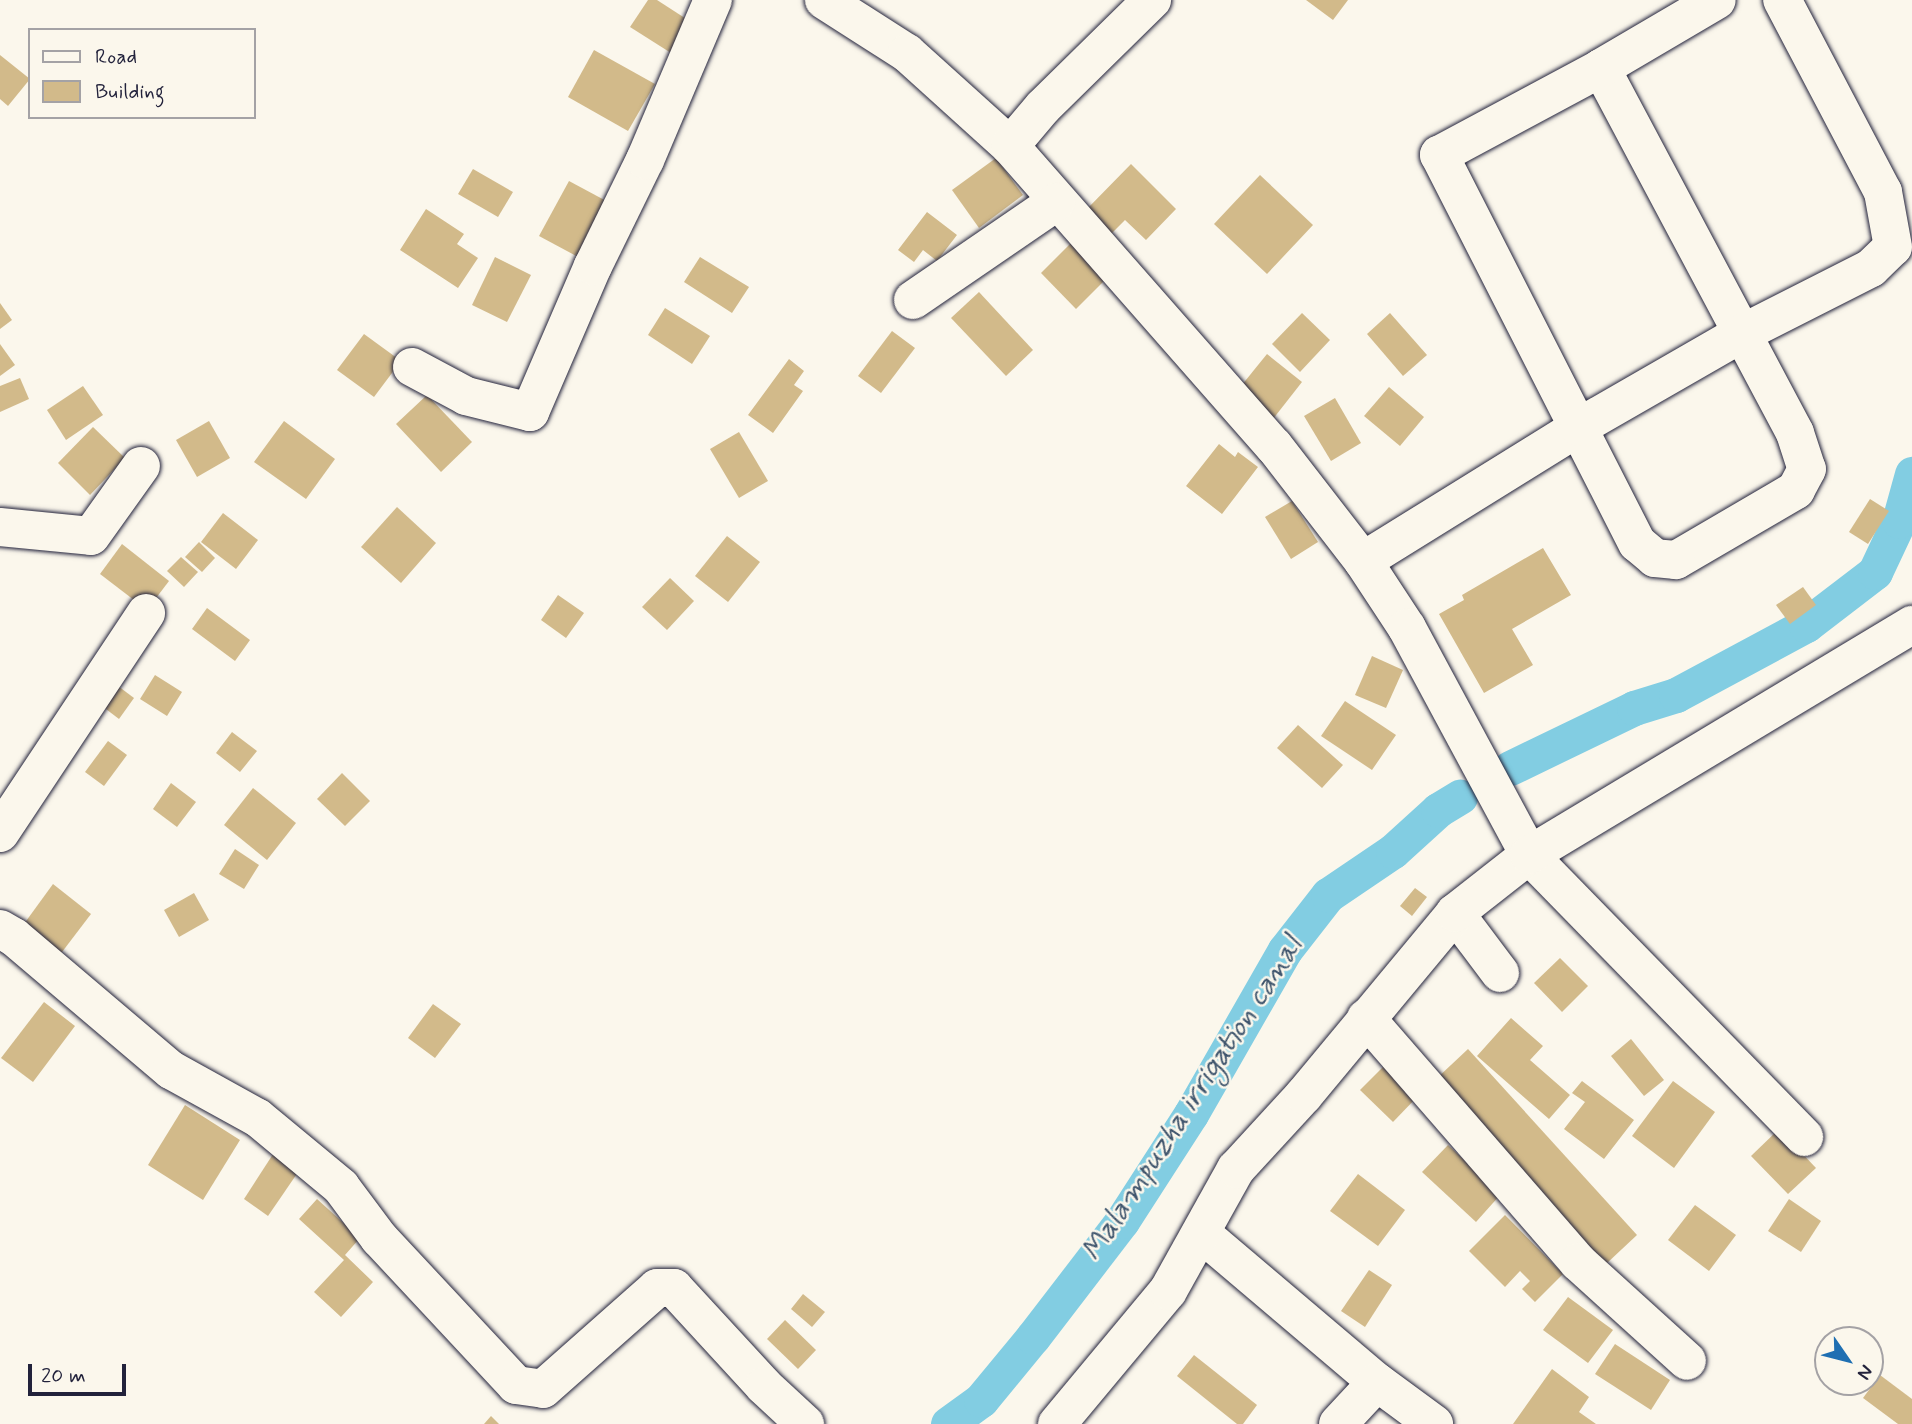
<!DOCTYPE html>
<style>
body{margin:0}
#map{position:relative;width:1912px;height:1424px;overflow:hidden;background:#fbf7ec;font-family:Mynerve,sans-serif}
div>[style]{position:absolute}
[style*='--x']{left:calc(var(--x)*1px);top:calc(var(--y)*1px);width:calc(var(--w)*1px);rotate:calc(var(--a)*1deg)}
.canal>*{height:35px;margin:-17.5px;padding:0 17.5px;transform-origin:17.5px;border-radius:17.5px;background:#82cde2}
.building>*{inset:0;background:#d2ba8a}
.roads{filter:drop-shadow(0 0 2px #22223b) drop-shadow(0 0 2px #22223b)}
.minor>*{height:38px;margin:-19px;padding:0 19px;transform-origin:19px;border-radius:19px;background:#fbf7ec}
span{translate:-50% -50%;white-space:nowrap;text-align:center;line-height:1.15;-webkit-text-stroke:5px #fbf7ec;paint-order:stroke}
.water-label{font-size:30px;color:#3f556d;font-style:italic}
.legend{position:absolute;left:28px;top:28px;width:228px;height:91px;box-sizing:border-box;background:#fbf7ec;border:2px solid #a4a2a5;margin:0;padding:9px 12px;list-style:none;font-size:21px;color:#22223b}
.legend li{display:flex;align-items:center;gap:14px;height:35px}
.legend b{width:35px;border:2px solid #a4a2a5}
.north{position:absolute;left:1814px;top:1326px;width:70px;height:70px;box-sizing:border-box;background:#fbf7ec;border:2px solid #a4a2a5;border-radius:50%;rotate:125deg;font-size:19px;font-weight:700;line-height:28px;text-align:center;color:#22223b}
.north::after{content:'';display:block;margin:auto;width:24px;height:32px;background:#1f6fb2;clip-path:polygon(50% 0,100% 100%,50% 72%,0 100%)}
.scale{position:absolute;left:28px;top:1364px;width:98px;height:32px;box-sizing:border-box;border:4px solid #22223b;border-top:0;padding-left:9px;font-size:21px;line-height:24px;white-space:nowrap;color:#22223b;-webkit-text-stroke:5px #fbf7ec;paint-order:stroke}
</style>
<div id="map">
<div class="canal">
<div style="--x:1510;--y:768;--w:138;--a:-25.8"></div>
<div style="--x:1634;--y:708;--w:44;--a:-17.2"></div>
<div style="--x:1676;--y:695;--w:148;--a:-28.3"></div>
<div style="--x:1806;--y:625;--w:87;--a:-37.5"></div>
<div style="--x:1875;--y:572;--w:56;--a:-64.8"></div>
<div style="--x:1899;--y:521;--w:49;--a:-74.5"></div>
<div style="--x:948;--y:1424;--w:41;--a:-36"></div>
<div style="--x:981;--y:1400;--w:82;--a:-50.5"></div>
<div style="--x:1033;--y:1337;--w:146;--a:-52.5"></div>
<div style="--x:1122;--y:1221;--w:127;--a:-57.2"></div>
<div style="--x:1191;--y:1114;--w:189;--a:-60.2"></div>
<div style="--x:1285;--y:950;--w:70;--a:-52"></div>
<div style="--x:1328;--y:895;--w:78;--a:-34.1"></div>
<div style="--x:1393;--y:851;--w:61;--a:-42.3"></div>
<div style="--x:1438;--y:810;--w:26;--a:-31"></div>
</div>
<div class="building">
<div style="clip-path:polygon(648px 0,657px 0,691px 22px,671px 53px,630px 27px)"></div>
<div style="clip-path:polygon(1306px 0,1348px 0,1333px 20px)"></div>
<div style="clip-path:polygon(594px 50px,655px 84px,628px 131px,568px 97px)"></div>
<div style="clip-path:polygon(0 55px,30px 79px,8px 106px,0 99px)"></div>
<div style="clip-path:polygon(996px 158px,1023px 195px,979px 228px,952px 190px)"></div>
<div style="clip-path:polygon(1131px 164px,1176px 209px,1146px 240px,1125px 220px,1111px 234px,1086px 210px)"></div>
<div style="clip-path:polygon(473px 169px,513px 192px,498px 217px,458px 194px)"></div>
<div style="clip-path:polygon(1260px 175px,1313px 225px,1267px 274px,1214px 224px)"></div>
<div style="clip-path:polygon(569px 181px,610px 203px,580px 258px,539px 236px)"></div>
<div style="clip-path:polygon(426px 209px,464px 234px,457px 244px,478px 258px,458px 288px,400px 250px)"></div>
<div style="clip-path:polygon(927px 212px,957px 235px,937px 261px,923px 250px,914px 262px,898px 250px)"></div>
<div style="clip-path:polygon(1072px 242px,1107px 278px,1076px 309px,1041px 273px)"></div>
<div style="clip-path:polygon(495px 257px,531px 275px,507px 322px,472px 305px)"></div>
<div style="clip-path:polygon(700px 257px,749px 287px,732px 313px,684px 282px)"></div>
<div style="clip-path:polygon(979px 292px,1033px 350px,1006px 376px,951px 318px)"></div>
<div style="clip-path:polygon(0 303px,12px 320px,0 329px)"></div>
<div style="clip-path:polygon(665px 308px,710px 336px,692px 364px,648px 335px)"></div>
<div style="clip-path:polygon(1302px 313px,1330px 340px,1300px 372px,1272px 344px)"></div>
<div style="clip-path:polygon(1390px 313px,1427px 355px,1403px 376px,1367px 334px)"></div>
<div style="clip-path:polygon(892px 331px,915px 348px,881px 393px,858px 376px)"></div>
<div style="clip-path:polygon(364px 334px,401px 361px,374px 397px,337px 370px)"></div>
<div style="clip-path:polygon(0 344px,15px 365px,0 376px)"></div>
<div style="clip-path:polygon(1267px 354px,1302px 382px,1273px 419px,1237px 391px)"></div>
<div style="clip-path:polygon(789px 359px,804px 371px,794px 385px,803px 391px,773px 433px,748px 415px)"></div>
<div style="clip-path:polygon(20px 378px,29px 399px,0 412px,0 386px)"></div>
<div style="clip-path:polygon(83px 386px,103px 415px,66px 440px,47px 410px)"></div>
<div style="clip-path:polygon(1389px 387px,1424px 417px,1400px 446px,1364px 416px)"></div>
<div style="clip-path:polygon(427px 395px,472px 442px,441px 472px,396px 424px)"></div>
<div style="clip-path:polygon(1335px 398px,1361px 443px,1331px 461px,1304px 416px)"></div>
<div style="clip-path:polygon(209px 421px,230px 458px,197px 477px,176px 440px)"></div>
<div style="clip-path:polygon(284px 421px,335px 459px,306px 499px,254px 462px)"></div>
<div style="clip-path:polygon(93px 427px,125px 458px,90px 495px,58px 463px)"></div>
<div style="clip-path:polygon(739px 432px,768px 481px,739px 498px,710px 449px)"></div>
<div style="clip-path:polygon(1219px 444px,1235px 457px,1238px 452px,1258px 467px,1222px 514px,1186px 486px)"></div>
<div style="clip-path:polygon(1870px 499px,1889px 511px,1868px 544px,1849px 532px)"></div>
<div style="clip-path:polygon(1292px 501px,1318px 542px,1291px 559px,1265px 517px)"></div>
<div style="clip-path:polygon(397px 507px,436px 543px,401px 583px,361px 547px)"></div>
<div style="clip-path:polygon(223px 513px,258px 540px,236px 569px,201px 542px)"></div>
<div style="clip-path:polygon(727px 536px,760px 562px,728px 602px,695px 576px)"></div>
<div style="clip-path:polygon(199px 542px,215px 558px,202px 572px,185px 557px)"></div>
<div style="clip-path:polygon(122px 544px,169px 581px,147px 610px,100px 574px)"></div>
<div style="clip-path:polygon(1543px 548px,1571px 595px,1512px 629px,1533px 665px,1484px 693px,1439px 614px,1464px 600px,1462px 595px)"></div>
<div style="clip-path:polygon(181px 557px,198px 572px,184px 587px,167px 571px)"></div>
<div style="clip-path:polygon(670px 578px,694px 601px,667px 630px,642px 607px)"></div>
<div style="clip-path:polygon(1803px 587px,1816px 605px,1790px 624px,1776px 605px)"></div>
<div style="clip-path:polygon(558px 595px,584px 613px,566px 638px,541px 620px)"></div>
<div style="clip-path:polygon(207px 608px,250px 640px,235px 661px,192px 629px)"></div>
<div style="clip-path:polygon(1372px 656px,1403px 670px,1386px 708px,1355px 695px)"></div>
<div style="clip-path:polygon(155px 675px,182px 692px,167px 716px,140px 699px)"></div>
<div style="clip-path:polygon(118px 686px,134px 698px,119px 719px,102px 706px)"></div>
<div style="clip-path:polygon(1345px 701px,1396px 735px,1372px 770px,1321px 736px)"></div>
<div style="clip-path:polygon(1298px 725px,1343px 765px,1322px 788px,1277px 748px)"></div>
<div style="clip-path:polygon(232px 732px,257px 751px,240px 772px,216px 753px)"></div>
<div style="clip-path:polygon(108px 741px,127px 755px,104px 786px,85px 772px)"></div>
<div style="clip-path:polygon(342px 773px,370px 801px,345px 826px,317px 799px)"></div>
<div style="clip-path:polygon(171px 783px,196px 802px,177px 827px,153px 809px)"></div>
<div style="clip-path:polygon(253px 788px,296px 823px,267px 860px,224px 825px)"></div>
<div style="clip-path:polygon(235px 849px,259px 865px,244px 889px,219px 874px)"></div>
<div style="clip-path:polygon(53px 884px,91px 914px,59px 956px,21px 928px)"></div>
<div style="clip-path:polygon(1415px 888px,1427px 897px,1412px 916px,1400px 906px)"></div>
<div style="clip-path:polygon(194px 893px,209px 920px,179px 937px,164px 910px)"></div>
<div style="clip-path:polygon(1560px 958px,1588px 986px,1562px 1012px,1534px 983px)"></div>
<div style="clip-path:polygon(44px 1002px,75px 1026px,33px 1082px,1px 1058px)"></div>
<div style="clip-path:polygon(433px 1004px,461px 1024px,435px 1058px,408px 1038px)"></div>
<div style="clip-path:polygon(1511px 1018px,1543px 1046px,1530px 1060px,1570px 1095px,1549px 1119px,1477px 1056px)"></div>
<div style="clip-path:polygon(1631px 1039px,1664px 1080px,1644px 1096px,1611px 1056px)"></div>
<div style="clip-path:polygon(1468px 1049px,1637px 1235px,1606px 1264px,1435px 1080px)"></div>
<div style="clip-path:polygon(1387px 1063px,1419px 1095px,1393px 1122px,1360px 1090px)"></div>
<div style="clip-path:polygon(1582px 1081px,1634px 1120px,1604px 1159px,1564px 1129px,1585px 1102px,1572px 1093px)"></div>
<div style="clip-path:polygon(1673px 1081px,1715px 1112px,1674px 1168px,1632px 1136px)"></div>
<div style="clip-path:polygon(185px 1105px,240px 1140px,203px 1200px,148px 1165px)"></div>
<div style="clip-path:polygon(1779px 1129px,1816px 1168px,1788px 1194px,1751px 1156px)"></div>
<div style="clip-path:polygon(1448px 1145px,1501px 1194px,1476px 1222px,1422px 1172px)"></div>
<div style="clip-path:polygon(277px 1148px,303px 1165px,268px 1216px,244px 1199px)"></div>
<div style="clip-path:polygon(1358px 1174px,1405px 1210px,1378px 1246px,1330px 1211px)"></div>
<div style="clip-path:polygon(317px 1199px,360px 1238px,345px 1255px,373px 1282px,341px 1317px,314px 1292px,344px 1260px,299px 1219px)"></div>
<div style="clip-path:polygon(1789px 1199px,1821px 1221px,1801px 1252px,1768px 1231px)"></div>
<div style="clip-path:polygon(1695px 1205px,1736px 1235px,1709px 1271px,1668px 1240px)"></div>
<div style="clip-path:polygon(1505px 1215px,1563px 1274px,1535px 1302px,1522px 1289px,1530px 1281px,1520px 1271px,1505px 1287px,1469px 1251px)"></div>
<div style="clip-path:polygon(1369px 1270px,1392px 1285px,1365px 1327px,1341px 1311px)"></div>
<div style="clip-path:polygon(803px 1294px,825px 1312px,812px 1327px,791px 1309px)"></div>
<div style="clip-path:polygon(1568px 1297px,1613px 1330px,1588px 1363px,1543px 1330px)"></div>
<div style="clip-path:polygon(785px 1320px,816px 1350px,798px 1369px,767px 1339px)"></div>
<div style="clip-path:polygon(1615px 1344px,1670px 1380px,1651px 1410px,1595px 1374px)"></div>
<div style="clip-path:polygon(1194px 1355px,1257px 1405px,1243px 1424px,1237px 1424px,1177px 1376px)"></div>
<div style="clip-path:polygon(1552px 1369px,1589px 1397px,1579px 1412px,1596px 1424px,1513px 1424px)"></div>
<div style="clip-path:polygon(1880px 1375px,1912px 1399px,1912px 1424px,1898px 1424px,1863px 1398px)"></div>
<div style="clip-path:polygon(491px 1416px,499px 1424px,484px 1424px)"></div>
</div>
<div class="roads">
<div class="minor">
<div style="--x:824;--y:0;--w:98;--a:32.6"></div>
<div style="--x:907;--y:53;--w:139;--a:42.1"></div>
<div style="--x:1010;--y:146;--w:400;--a:48.7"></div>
<div style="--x:1274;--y:446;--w:145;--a:52.3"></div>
<div style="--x:1363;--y:561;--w:80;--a:56.7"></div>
<div style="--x:1407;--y:628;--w:258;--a:61.7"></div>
<div style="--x:1529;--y:855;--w:394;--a:45.7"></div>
<div style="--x:1601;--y:68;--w:413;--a:62"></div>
<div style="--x:1795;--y:433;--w:38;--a:72"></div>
<div style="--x:1807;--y:469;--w:24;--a:118"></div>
<div style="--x:1796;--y:490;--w:139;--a:149.7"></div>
<div style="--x:1676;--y:560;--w:21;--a:-175"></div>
<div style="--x:1655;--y:558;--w:23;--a:-140"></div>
<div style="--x:1637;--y:543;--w:436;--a:-117"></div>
<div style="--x:1439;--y:155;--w:184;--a:-28.2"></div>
<div style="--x:1601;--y:68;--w:134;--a:-30.4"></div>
<div style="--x:1010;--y:146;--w:51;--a:-49.8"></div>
<div style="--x:1043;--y:107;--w:153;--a:-44.5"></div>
<div style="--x:913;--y:300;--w:173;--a:-34.4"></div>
<div style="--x:412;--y:367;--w:61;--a:28.2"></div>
<div style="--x:466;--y:396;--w:66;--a:14"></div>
<div style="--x:530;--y:412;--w:159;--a:-66.7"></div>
<div style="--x:593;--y:266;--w:118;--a:-63.9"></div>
<div style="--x:645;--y:160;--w:174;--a:-67"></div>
<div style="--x:0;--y:527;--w:91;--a:5.6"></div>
<div style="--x:91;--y:536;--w:86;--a:-54.5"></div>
<div style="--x:1363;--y:561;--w:254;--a:-31.8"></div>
<div style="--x:1579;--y:427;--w:187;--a:-29.9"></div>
<div style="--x:1741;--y:334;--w:146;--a:-26.9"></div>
<div style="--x:1871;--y:268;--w:30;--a:-44"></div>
<div style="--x:1893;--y:247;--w:56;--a:-100.3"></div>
<div style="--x:1883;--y:192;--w:217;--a:-117.7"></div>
<div style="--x:0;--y:833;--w:264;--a:-56.4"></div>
<div style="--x:1455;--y:913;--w:75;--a:53.1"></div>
<div style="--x:0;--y:929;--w:16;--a:30"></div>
<div style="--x:14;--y:937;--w:206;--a:40.3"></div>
<div style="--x:171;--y:1070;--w:99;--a:28.9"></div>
<div style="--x:258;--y:1118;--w:108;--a:39.7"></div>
<div style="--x:341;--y:1187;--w:64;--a:53.3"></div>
<div style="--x:379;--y:1238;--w:201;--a:47"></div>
<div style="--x:516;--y:1385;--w:27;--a:8"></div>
<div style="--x:543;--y:1389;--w:152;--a:-41.5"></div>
<div style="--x:657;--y:1288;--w:17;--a:0"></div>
<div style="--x:674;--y:1288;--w:133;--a:47.4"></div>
<div style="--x:764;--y:1386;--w:56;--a:42.8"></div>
<div style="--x:1366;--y:1018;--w:323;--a:49"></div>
<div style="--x:1578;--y:1262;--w:147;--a:42.2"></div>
<div style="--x:1201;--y:1233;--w:231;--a:40.3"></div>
<div style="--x:1377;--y:1382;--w:71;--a:36.4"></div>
<div style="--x:1057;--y:1424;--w:173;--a:-50.2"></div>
<div style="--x:1168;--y:1291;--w:140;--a:-60.9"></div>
<div style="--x:1236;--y:1169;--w:100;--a:-47.4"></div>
<div style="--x:1304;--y:1095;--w:236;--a:-50.3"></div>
<div style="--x:1455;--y:913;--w:94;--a:-38.1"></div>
<div style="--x:1529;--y:855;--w:447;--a:-31"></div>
<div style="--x:1338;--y:1424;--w:57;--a:-47.1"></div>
</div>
</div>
<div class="water-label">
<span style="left:1193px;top:1099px;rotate:-57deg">Malampuzha irrigation canal</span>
</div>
<ul class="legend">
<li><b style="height:9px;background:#fbf7ec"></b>Road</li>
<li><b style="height:19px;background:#d2ba8a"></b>Building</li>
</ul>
<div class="north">N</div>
<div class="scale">20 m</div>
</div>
